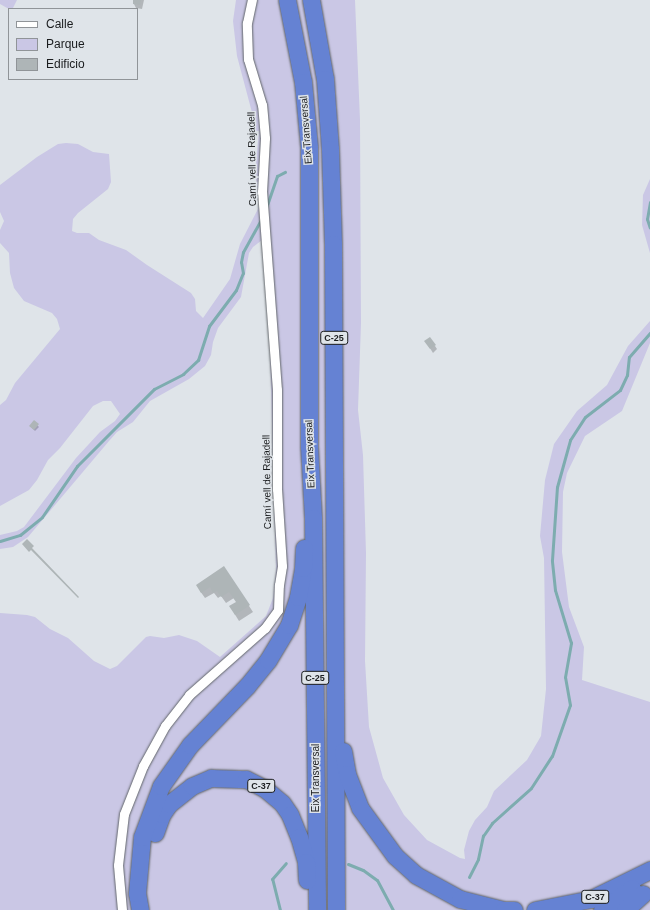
<!DOCTYPE html>
<meta charset="utf-8">
<style>
body{margin:0}
#map{position:relative;width:650px;height:910px;overflow:hidden;background:#dfe4e9;font-family:Helvetica,sans-serif}
div>[style]{position:absolute}
[style*='--x']{left:calc(var(--x)*1px);top:calc(var(--y)*1px);width:calc(var(--w)*1px);rotate:calc(var(--a)*1deg)}
.green>*{inset:0;background:#cac7e5}
.shadow>*{inset:0;background:#0003}
.stream>*{height:3px;margin:-1.5px;padding:0 1.5px;transform-origin:1.5px;border-radius:1.5px;background:#7dacaf}
.building>*{inset:0;background:#aeb5b7}
.roads{filter:drop-shadow(0 0 1px #616569) drop-shadow(0 0 1px #616569)}
.minor>*{height:9px;margin:-4.5px;padding:0 4.5px;transform-origin:4.5px;border-radius:4.5px;background:#fff}
.motorway>*{height:17px;margin:-8.5px;padding:0 8.5px;transform-origin:8.5px;border-radius:8.5px;background:#6582d3}
span{translate:-50% -50%;white-space:nowrap;text-align:center;line-height:1.15;-webkit-text-stroke:3px #dfe4e9;paint-order:stroke}
.shield-label span{padding:1px 3px;background:#dfe4e9;border:1px solid;border-radius:3px;-webkit-text-stroke-width:0}
.shield-label{font-size:9px;color:#1a1c1e;font-weight:700}
.street-label{font-size:10px;color:#1a1c1e}
.legend{position:absolute;left:8px;top:8px;width:130px;height:72px;box-sizing:border-box;background:#dfe4e9;border:1px solid #909498;margin:0;padding:5px 7px;list-style:none;font-size:12px;color:#1a1c1e}
.legend li{display:flex;align-items:center;gap:8px;height:20px}
.legend b{width:20px;border:1px solid #909498}
</style>
<div id="map">
<div class="green">
<div style="clip-path:polygon(0 0,17px 0,13px 8px,9px 9px,0 4px)"></div>
<div style="clip-path:polygon(236px 0,355px 0,360px 120px,361px 323px,358px 410px,363px 455px,366px 553px,365px 661px,369px 727px,383px 778px,404px 815px,427px 840px,460px 858px,465px 859px,464px 850px,469px 831px,475px 820px,487px 807px,494px 791px,527px 760px,541px 736px,546px 689px,544px 558px,540px 536px,545px 480px,554px 444px,577px 411px,607px 385px,628px 346px,650px 321px,650px 343px,622px 411px,585px 436px,567px 473px,563px 492px,562px 552px,569px 607px,584px 647px,582px 680px,650px 702px,650px 910px,0 910px,0 613px,27px 615px,35px 617px,50px 629px,68px 638px,94px 661px,110px 669px,117px 666px,146px 637px,150px 636px,164px 638px,179px 635px,197px 641px,220px 657px,266px 616px,273px 598px,276px 570px,270px 351px,262px 240px,253px 247px,249px 253px,241px 297px,218px 328px,213px 342px,211px 355px,205px 366px,189px 379px,150px 401px,133px 422px,117px 432px,109px 441px,28px 537px,13px 547px,0 549px,0 535px,17px 531px,24px 527px,76px 458px,100px 432px,115px 421px,120px 414px,111px 401px,103px 401px,93px 406px,60px 448px,48px 460px,37px 480px,29px 490px,0 506px,0 405px,6px 400px,15px 383px,60px 329px,57px 319px,52px 313px,24px 301px,14px 288px,10px 273px,9px 253px,0 243px,0 230px,4px 221px,0 212px,0 185px,37px 157px,58px 144px,66px 143px,78px 144px,93px 152px,109px 154px,111px 182px,108px 189px,78px 213px,73px 219px,72px 231px,77px 233px,89px 233px,99px 240px,126px 250px,147px 265px,191px 293px,195px 299px,196px 311px,203px 318px,230px 279px,240px 244px,260px 205px,255px 173px,259px 131px,251px 131px,250px 123px,254px 120px,237px 56px,233px 21px)"></div>
<div style="clip-path:polygon(650px 179px,650px 253px,642px 225px,643px 195px)"></div>
</div>
<div class="shadow">
<div style="clip-path:polygon(134px 0,144px 0,142px 9px,136px 8px,134px 4px)"></div>
<div style="clip-path:polygon(428px 345px,435px 346px,437px 349px,433px 353px)"></div>
<div style="clip-path:polygon(34px 422px,39px 427px,35px 431px,30px 426px)"></div>
<div style="clip-path:polygon(224px 568px,253px 612px,239px 621px,234px 613px,237px 602px,234px 598px,226px 603px,221px 596px,218px 598px,214px 593px,205px 598px,200px 591px)"></div>
</div>
<div class="stream">
<div style="--x:650;--y:202;--w:17;--a:100"></div>
<div style="--x:647;--y:219;--w:9;--a:72"></div>
<div style="--x:266;--y:208;--w:34;--a:-71"></div>
<div style="--x:277;--y:176;--w:9;--a:-27"></div>
<div style="--x:0;--y:541;--w:21;--a:-17"></div>
<div style="--x:20;--y:535;--w:28;--a:-39"></div>
<div style="--x:42;--y:517;--w:62;--a:-55.5"></div>
<div style="--x:77;--y:466;--w:109;--a:-45"></div>
<div style="--x:154;--y:389;--w:33;--a:-27"></div>
<div style="--x:183;--y:374;--w:21;--a:-43"></div>
<div style="--x:198;--y:360;--w:36;--a:-72"></div>
<div style="--x:209;--y:326;--w:45;--a:-53.1"></div>
<div style="--x:236;--y:290;--w:18;--a:-68"></div>
<div style="--x:243;--y:273;--w:11;--a:-100"></div>
<div style="--x:241;--y:262;--w:10;--a:-79"></div>
<div style="--x:243;--y:252;--w:37;--a:-61"></div>
<div style="--x:348;--y:864;--w:16;--a:22"></div>
<div style="--x:363;--y:870;--w:17;--a:36"></div>
<div style="--x:377;--y:880;--w:34;--a:62"></div>
<div style="--x:469;--y:877;--w:20;--a:-63"></div>
<div style="--x:478;--y:859;--w:24;--a:-78"></div>
<div style="--x:483;--y:836;--w:16;--a:-55"></div>
<div style="--x:492;--y:823;--w:52;--a:-41.9"></div>
<div style="--x:531;--y:788;--w:38;--a:-57"></div>
<div style="--x:552;--y:756;--w:54;--a:-70.6"></div>
<div style="--x:570;--y:705;--w:28;--a:-100"></div>
<div style="--x:565;--y:677;--w:35;--a:-80"></div>
<div style="--x:571;--y:643;--w:55;--a:-106.8"></div>
<div style="--x:555;--y:590;--w:30;--a:-96"></div>
<div style="--x:552;--y:560;--w:73;--a:-86.1"></div>
<div style="--x:557;--y:487;--w:49;--a:-74.5"></div>
<div style="--x:570;--y:440;--w:27;--a:-57"></div>
<div style="--x:585;--y:417;--w:44;--a:-37.6"></div>
<div style="--x:620;--y:390;--w:17;--a:-65"></div>
<div style="--x:627;--y:375;--w:18;--a:-84"></div>
<div style="--x:629;--y:357;--w:32;--a:-49"></div>
<div style="--x:280;--y:910;--w:32;--a:-104"></div>
<div style="--x:272;--y:879;--w:21;--a:-49"></div>
</div>
<div class="building">
<div style="clip-path:polygon(133px 0,141px 0,140px 5px,133px 4px)"></div>
<div style="clip-path:polygon(430px 337px,436px 345px,430px 349px,424px 341px)"></div>
<div style="clip-path:polygon(34px 420px,39px 424px,34px 430px,29px 426px)"></div>
<div style="clip-path:polygon(27px 539px,34px 546px,32px 548px,79px 597px,78px 598px,31px 550px,29px 552px,22px 544px)"></div>
<div style="clip-path:polygon(224px 566px,250px 605px,235px 615px,229px 606px,236px 602px,229px 592px,221px 597px,217px 591px,213px 593px,210px 587px,201px 593px,196px 585px)"></div>
</div>
<div class="roads">
<div class="minor">
<div style="--x:122;--y:910;--w:45;--a:-95.1"></div>
<div style="--x:118;--y:865;--w:51;--a:-83.3"></div>
<div style="--x:124;--y:814;--w:52;--a:-68.4"></div>
<div style="--x:143;--y:766;--w:46;--a:-61.2"></div>
<div style="--x:165;--y:726;--w:39;--a:-52"></div>
<div style="--x:189;--y:695;--w:101;--a:-41.4"></div>
<div style="--x:265;--y:628;--w:22;--a:-54"></div>
<div style="--x:278;--y:610;--w:25;--a:-88"></div>
<div style="--x:279;--y:585;--w:19;--a:-81"></div>
<div style="--x:282;--y:566;--w:77;--a:-93.7"></div>
<div style="--x:277;--y:489;--w:99;--a:-90"></div>
<div style="--x:277;--y:390;--w:199;--a:-94.3"></div>
<div style="--x:262;--y:192;--w:54;--a:-86.8"></div>
<div style="--x:265;--y:138;--w:33;--a:-95"></div>
<div style="--x:262;--y:105;--w:48;--a:-106.9"></div>
<div style="--x:248;--y:59;--w:36;--a:-92"></div>
<div style="--x:247;--y:23;--w:24;--a:-78"></div>
</div>
<div class="motorway">
<div style="--x:287;--y:0;--w:84;--a:79"></div>
<div style="--x:303;--y:82;--w:65;--a:84.7"></div>
<div style="--x:309;--y:147;--w:299;--a:90"></div>
<div style="--x:309;--y:446;--w:72;--a:86.8"></div>
<div style="--x:313;--y:518;--w:392;--a:89.4"></div>
<div style="--x:311;--y:0;--w:80;--a:80"></div>
<div style="--x:325;--y:79;--w:70;--a:85.9"></div>
<div style="--x:330;--y:149;--w:95;--a:88.2"></div>
<div style="--x:333;--y:244;--w:666;--a:89.74"></div>
<div style="--x:343;--y:751;--w:23;--a:80"></div>
<div style="--x:347;--y:774;--w:36;--a:69"></div>
<div style="--x:360;--y:808;--w:59;--a:53.9"></div>
<div style="--x:395;--y:856;--w:28;--a:42"></div>
<div style="--x:416;--y:875;--w:50;--a:28.6"></div>
<div style="--x:460;--y:899;--w:45;--a:14"></div>
<div style="--x:504;--y:910;--w:10;--a:0"></div>
<div style="--x:155;--y:833;--w:20;--a:-70"></div>
<div style="--x:162;--y:814;--w:12;--a:-55"></div>
<div style="--x:169;--y:804;--w:29;--a:-38"></div>
<div style="--x:192;--y:786;--w:21;--a:-23"></div>
<div style="--x:211;--y:778;--w:35;--a:2"></div>
<div style="--x:246;--y:779;--w:20;--a:27"></div>
<div style="--x:264;--y:788;--w:23;--a:40"></div>
<div style="--x:282;--y:803;--w:14;--a:56"></div>
<div style="--x:290;--y:815;--w:24;--a:68"></div>
<div style="--x:299;--y:837;--w:26;--a:74"></div>
<div style="--x:306;--y:862;--w:18;--a:87"></div>
<div style="--x:140;--y:910;--w:17;--a:-100"></div>
<div style="--x:137;--y:893;--w:56;--a:-84.9"></div>
<div style="--x:142;--y:837;--w:54;--a:-69.6"></div>
<div style="--x:161;--y:786;--w:50;--a:-54.7"></div>
<div style="--x:190;--y:745;--w:82;--a:-46"></div>
<div style="--x:247;--y:686;--w:33;--a:-51"></div>
<div style="--x:268;--y:660;--w:41;--a:-59"></div>
<div style="--x:289;--y:625;--w:29;--a:-72"></div>
<div style="--x:298;--y:597;--w:29;--a:-80"></div>
<div style="--x:303;--y:568;--w:20;--a:-87"></div>
<div style="--x:535;--y:910;--w:57;--a:-11.1"></div>
<div style="--x:591;--y:899;--w:66;--a:-26.2"></div>
<div style="--x:602;--y:910;--w:37;--a:-36"></div>
<div style="--x:625;--y:910;--w:24;--a:-42"></div>
</div>
</div>
<div class="shield-label">
<span style="left:334px;top:338px">C-25</span>
<span style="left:315px;top:678px">C-25</span>
<span style="left:261px;top:786px">C-37</span>
<span style="left:595px;top:897px">C-37</span>
</div>
<div class="street-label">
<span style="left:306px;top:130px;rotate:-94deg">Eix Transversal</span>
<span style="left:252px;top:159px;rotate:-91deg">Camí vell de Rajadell</span>
<span style="left:310px;top:454px;rotate:-92deg">Eix Transversal</span>
<span style="left:267px;top:482px;rotate:-91deg">Camí vell de Rajadell</span>
<span style="left:316px;top:778px;rotate:-90deg">Eix Transversal</span>
</div>
<ul class="legend">
<li><b style="height:5px;background:#fff"></b>Calle</li>
<li><b style="height:11px;background:#cac7e5"></b>Parque</li>
<li><b style="height:11px;background:#aeb5b7"></b>Edificio</li>
</ul>
</div>
